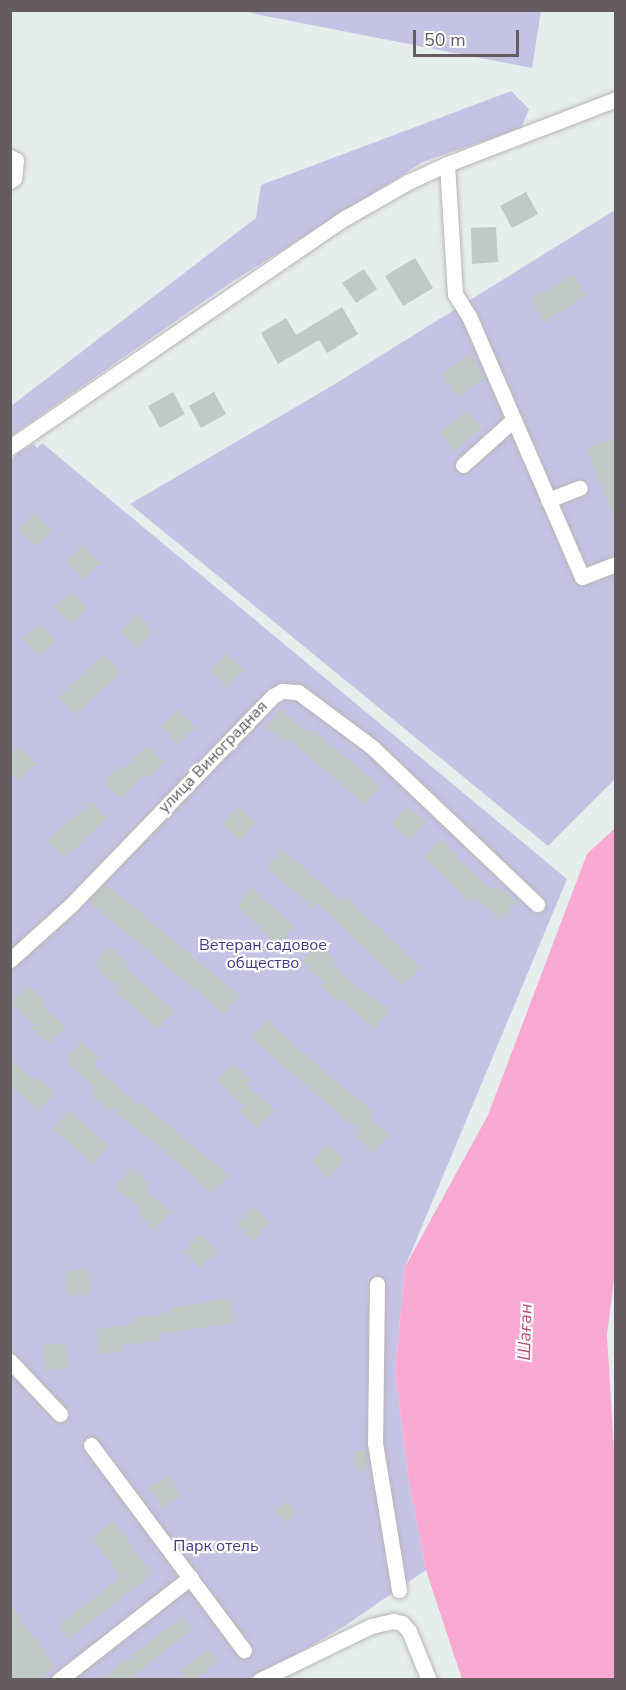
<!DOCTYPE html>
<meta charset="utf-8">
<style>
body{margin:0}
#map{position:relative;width:626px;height:1690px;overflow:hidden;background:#e5eeec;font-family:"Nunito Sans",sans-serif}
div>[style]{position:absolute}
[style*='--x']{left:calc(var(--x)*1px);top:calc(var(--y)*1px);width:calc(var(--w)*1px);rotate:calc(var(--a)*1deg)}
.green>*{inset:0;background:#c4c3e4}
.water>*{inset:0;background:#f9a9d2}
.building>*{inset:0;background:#c1c9c7}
.roads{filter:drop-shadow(0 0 2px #bbb5b7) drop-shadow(0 0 2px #bbb5b7)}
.minor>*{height:15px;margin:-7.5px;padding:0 7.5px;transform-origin:7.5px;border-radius:7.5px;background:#fff}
span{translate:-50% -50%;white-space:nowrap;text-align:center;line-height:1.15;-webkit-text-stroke:4.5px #fff;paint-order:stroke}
.street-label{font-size:16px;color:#645c5f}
.park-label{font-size:16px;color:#433b84}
.water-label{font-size:18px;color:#bc4d7d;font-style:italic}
.frame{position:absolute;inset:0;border:12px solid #645c5f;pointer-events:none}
.scale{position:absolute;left:413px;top:30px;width:106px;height:27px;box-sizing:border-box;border:3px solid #645c5f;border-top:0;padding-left:8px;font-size:18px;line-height:21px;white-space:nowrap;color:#645c5f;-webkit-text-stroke:4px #fff;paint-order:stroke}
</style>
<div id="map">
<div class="green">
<div style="clip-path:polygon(240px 11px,541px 10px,541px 11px,532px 68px)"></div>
<div style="clip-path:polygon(511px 91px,529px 109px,521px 128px,423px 162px,230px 283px,11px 436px,11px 406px,256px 218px,261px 185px)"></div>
<div style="clip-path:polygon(615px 210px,615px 779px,548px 846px,130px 504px,335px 384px)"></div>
<div style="clip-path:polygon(42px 443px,567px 879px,405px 1267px,395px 1372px,409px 1482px,426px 1570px,346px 1625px,276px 1667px,247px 1679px,11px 1679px,10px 461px,19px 452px,34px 444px,37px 448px)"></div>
</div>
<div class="water">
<div style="clip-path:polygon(615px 828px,616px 1263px,607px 1335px,616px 1483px,615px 1679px,462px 1679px,426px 1570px,409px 1482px,395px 1372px,405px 1267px,488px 1115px,587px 854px)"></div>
</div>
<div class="building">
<div style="clip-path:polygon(526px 192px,538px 214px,512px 228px,500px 206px)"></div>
<div style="clip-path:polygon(496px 227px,498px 262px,472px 264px,471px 228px)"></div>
<div style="clip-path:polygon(415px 258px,433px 288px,403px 306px,385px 276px)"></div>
<div style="clip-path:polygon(364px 269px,377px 289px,356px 303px,342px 283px)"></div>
<div style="clip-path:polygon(573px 274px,586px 296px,544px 322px,530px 300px)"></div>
<div style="clip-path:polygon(342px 307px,358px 334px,327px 353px,319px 340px,278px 364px,261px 333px,286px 318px,296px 335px)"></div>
<div style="clip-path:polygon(470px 353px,485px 377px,458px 397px,441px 374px)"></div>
<div style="clip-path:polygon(173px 392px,185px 414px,160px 428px,148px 406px)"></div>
<div style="clip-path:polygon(214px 392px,226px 414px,201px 428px,189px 406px)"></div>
<div style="clip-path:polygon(467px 410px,482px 427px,455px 451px,440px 433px)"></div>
<div style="clip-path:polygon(615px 437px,615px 520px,586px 449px)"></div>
<div style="clip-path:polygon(35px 513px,52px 530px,36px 547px,19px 529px)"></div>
<div style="clip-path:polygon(82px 545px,100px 563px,83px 579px,66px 561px)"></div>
<div style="clip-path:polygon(71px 591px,88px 608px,71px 625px,54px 607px)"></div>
<div style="clip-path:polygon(137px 614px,154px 632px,137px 648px,120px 631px)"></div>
<div style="clip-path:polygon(39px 623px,56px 641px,40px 657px,22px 639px)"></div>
<div style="clip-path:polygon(226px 653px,244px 669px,228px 688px,210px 672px)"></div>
<div style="clip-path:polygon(104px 654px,121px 672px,76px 715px,59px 697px)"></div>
<div style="clip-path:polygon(281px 709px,308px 733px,312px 729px,380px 786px,364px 804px,287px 738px,283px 743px,265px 727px)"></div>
<div style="clip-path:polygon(178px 710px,195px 728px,178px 744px,161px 726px)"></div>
<div style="clip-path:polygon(148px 745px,165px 763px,148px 779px,145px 775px,120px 799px,104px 781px,120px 765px,124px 768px)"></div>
<div style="clip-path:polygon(19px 746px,36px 764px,19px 780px,10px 771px,10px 754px)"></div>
<div style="clip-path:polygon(91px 801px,108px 818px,64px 858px,47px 841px)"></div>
<div style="clip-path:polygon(238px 806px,256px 823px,240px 841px,222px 824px)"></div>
<div style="clip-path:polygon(408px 806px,426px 822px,409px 840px,391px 824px)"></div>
<div style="clip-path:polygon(440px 839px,458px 855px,456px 857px,494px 891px,498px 886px,516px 902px,500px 920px,475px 898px,470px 903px,424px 857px)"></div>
<div style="clip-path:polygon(282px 849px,342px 901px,346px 897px,420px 967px,403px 985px,318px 904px,314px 909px,266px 867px)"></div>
<div style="clip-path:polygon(105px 883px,240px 996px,224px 1014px,88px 901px)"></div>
<div style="clip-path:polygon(252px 888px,294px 926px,277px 944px,236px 906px)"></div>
<div style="clip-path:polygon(317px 944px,335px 960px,332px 964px,370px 998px,373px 995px,390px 1011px,374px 1029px,340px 999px,338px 1002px,320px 986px,324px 982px,301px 962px)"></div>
<div style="clip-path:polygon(110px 947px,128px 963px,124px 967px,175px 1011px,158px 1029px,116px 992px,119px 988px,94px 965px)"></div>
<div style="clip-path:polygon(27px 985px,45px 1001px,41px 1005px,65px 1026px,49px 1044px,31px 1028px,34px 1024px,11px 1003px)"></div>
<div style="clip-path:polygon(267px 1020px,328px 1075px,374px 1112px,370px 1117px,389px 1135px,373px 1153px,355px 1137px,360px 1132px,251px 1038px)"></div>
<div style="clip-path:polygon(81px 1042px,99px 1058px,93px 1065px,141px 1107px,143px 1104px,228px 1175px,212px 1193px,147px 1136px,145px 1138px,112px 1108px,109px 1111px,91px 1095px,96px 1089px,65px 1060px)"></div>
<div style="clip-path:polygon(10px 1059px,35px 1080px,38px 1077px,55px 1093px,39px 1111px,10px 1085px)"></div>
<div style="clip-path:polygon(233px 1063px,251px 1080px,246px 1084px,274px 1110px,258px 1128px,240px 1112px,245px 1107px,217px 1081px)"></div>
<div style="clip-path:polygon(69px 1110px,109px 1146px,93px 1164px,53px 1129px)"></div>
<div style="clip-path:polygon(327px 1144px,345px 1160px,329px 1178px,311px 1162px)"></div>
<div style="clip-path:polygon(132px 1168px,149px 1184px,145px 1189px,171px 1212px,154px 1230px,137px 1213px,141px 1209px,115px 1186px)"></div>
<div style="clip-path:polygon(252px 1206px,270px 1222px,253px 1241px,236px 1224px)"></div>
<div style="clip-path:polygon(200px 1234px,217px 1250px,201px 1268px,183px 1252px)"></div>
<div style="clip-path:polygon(88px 1268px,91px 1293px,68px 1296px,65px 1271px)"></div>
<div style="clip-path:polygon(231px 1298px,234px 1323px,160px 1334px,160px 1340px,121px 1345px,122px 1351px,99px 1354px,96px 1329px,135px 1324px,134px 1318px,171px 1313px,171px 1308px)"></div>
<div style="clip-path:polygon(65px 1343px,68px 1368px,45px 1371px,42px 1346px)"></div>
<div style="clip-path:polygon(365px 1450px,369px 1469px,357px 1472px,353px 1452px)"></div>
<div style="clip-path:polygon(168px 1476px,181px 1495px,163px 1508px,149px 1488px)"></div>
<div style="clip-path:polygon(287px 1501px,297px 1513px,285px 1523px,275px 1510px)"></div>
<div style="clip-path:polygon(113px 1521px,152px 1574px,68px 1639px,58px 1625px,121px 1577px,91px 1538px)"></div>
<div style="clip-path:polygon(10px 1604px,55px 1667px,37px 1680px,10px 1680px)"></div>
<div style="clip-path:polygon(182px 1617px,192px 1630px,128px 1680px,100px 1680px)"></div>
<div style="clip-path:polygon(208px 1649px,218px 1661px,194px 1680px,187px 1680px,180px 1671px)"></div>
</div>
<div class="roads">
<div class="minor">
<div style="--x:10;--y:157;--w:7;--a:27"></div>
<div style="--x:16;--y:160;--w:18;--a:96"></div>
<div style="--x:14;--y:178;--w:5;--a:143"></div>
<div style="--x:447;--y:164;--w:130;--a:86.5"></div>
<div style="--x:455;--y:294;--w:26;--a:58"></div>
<div style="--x:469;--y:316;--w:284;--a:66.6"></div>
<div style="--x:582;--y:577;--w:36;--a:-21"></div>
<div style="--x:10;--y:447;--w:406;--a:-34.4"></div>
<div style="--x:345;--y:218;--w:73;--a:-29.7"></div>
<div style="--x:408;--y:182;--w:43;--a:-24.8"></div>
<div style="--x:447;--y:164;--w:181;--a:-21"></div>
<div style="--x:463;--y:465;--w:66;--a:-41.9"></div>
<div style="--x:548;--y:500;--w:34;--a:-21"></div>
<div style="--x:10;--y:960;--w:82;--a:-42"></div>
<div style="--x:71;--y:905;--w:291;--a:-46"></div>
<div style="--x:273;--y:696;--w:10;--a:-29"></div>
<div style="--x:282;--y:691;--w:16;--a:4"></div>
<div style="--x:298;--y:692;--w:92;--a:36.6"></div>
<div style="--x:372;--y:747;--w:228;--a:43.6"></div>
<div style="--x:377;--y:1284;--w:159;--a:90.7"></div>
<div style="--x:375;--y:1443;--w:149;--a:80.7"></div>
<div style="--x:10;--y:1361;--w:73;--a:46.7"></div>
<div style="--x:91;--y:1445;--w:256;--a:53.3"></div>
<div style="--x:59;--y:1680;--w:167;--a:-38"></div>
<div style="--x:260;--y:1680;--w:123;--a:-25.9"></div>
<div style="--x:371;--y:1626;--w:23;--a:-13"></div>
<div style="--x:393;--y:1621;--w:9;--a:13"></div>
<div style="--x:402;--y:1623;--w:11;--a:49"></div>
<div style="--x:409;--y:1631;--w:53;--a:67.8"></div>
</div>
</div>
<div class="street-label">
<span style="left:213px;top:757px;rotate:-46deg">улица Виноградная</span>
</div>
<div class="park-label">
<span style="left:263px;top:954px">Ветеран садовое<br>общество</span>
<span style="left:216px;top:1546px">Парк отель</span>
</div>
<div class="water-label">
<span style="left:525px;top:1332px;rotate:-88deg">Шаған</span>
</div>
<div class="frame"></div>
<div class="scale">50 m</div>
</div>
